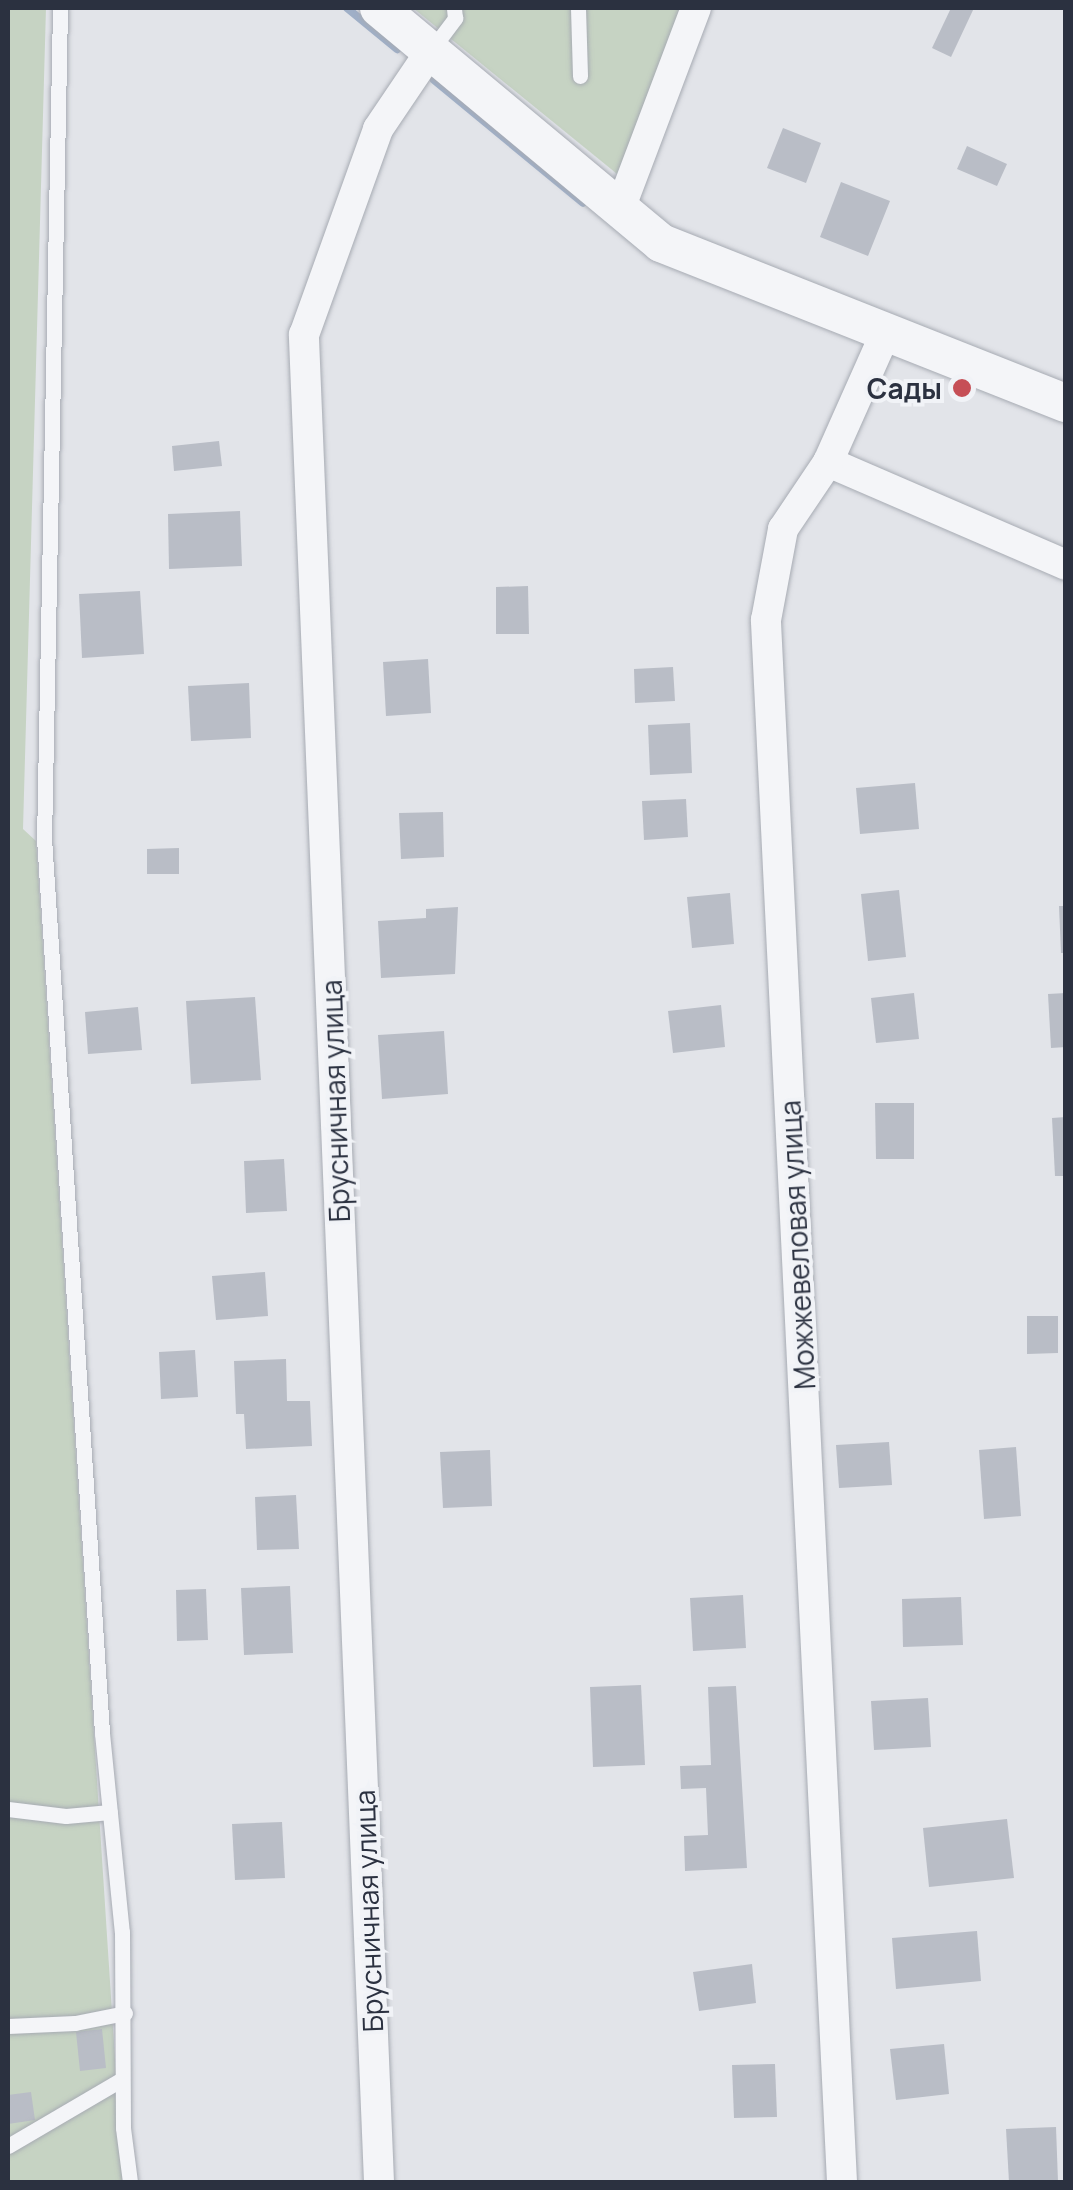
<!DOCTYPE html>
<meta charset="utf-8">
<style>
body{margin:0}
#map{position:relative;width:1073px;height:2190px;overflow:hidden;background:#e2e4e9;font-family:Manrope,sans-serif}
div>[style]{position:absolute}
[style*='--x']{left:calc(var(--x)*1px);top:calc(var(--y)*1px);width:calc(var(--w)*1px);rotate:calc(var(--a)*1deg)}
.green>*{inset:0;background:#c6d3c3}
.stream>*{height:8px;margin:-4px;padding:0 4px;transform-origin:4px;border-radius:4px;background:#9fafc7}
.building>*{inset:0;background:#b9bdc6}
.roads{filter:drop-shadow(0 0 2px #a7abb3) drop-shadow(0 0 2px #a7abb3)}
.service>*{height:15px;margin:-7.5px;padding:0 7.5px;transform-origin:7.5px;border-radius:7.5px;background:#f4f5f8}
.minor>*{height:30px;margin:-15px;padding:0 15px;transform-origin:15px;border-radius:15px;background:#f4f5f8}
.tertiary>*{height:38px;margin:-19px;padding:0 19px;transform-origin:19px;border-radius:19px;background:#f4f5f8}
.dots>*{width:28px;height:28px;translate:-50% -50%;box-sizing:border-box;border:5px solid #f1f3f7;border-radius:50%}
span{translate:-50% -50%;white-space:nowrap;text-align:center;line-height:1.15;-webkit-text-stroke:8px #f1f3f7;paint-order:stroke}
.poi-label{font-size:28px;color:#2b3140;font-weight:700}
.right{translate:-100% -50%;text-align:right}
.street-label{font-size:28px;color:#2b3140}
.frame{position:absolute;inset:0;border:10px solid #2b3140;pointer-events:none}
</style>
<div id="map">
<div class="green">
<div style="clip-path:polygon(8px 8px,46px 8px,23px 829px,36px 841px,123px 2182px,8px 2182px)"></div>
<div style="clip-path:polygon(413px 8px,687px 8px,622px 178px)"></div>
</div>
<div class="stream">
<div style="--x:347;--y:8;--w:65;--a:39.4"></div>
<div style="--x:434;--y:80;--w:193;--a:39.5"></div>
</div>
<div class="building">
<div style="clip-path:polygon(951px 8px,974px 8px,951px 57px,932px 48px)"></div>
<div style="clip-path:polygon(783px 128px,821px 143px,806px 183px,767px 168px)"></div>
<div style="clip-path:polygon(967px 146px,1007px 164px,997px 186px,957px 169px)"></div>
<div style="clip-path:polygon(841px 182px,890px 201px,868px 256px,820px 237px)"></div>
<div style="clip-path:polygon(219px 441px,222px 466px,174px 471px,172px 446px)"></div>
<div style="clip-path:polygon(240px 511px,242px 566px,169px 569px,168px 514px)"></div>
<div style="clip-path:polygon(528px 586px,529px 634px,496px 634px,496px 587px)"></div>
<div style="clip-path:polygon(140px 591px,144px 654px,82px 658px,79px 594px)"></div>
<div style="clip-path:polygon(428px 659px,431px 713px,386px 716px,383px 662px)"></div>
<div style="clip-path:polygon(673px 667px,675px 701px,635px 703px,634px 669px)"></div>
<div style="clip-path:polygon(249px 683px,251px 738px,191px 741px,188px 686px)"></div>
<div style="clip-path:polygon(690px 723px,692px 773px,650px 775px,648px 725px)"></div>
<div style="clip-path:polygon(915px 783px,919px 829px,860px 834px,856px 788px)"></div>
<div style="clip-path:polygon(686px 799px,688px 837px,644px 840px,642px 801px)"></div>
<div style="clip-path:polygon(443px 812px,444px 857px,401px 859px,399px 813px)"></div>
<div style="clip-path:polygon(179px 848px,179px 874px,147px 874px,147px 849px)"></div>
<div style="clip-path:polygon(899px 890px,906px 957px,868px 961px,861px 894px)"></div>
<div style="clip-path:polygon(730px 893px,734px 944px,692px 948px,687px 897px)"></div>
<div style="clip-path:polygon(1059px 906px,1066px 906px,1066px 953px,1061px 953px)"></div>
<div style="clip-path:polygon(458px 907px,455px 974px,381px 978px,378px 921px,426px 918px,426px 909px)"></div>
<div style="clip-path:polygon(914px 993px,919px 1039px,876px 1043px,871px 998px)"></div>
<div style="clip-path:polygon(1066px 993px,1066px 1047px,1051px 1048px,1048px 994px)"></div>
<div style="clip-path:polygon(255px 997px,261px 1080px,191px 1084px,186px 1001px)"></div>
<div style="clip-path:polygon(721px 1005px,725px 1047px,673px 1053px,668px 1011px)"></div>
<div style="clip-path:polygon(138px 1007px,142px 1050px,88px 1054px,85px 1012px)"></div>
<div style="clip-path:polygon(444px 1031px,448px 1094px,382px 1099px,378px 1035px)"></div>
<div style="clip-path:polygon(875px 1103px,914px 1103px,914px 1159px,876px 1159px)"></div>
<div style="clip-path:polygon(1066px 1117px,1066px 1176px,1055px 1176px,1052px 1118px)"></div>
<div style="clip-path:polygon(284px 1159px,287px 1211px,246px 1213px,244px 1161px)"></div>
<div style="clip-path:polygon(265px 1272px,268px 1316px,216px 1320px,212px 1276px)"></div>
<div style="clip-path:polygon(1027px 1316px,1058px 1316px,1058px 1353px,1027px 1354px)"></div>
<div style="clip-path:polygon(195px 1350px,198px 1397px,161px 1399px,159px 1352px)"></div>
<div style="clip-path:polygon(286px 1359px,287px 1401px,310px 1401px,312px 1446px,246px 1449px,244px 1414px,236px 1414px,234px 1361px)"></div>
<div style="clip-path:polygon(889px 1442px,892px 1485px,839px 1488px,836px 1445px)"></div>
<div style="clip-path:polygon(1016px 1447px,1021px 1516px,984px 1519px,979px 1450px)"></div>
<div style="clip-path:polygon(490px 1450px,492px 1506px,443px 1508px,440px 1452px)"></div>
<div style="clip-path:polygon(296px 1495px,299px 1549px,257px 1550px,255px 1497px)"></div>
<div style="clip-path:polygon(290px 1586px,293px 1653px,244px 1655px,241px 1588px)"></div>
<div style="clip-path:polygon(206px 1589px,208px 1640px,177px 1641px,176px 1590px)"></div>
<div style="clip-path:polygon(743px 1595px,746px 1648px,693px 1651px,690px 1598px)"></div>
<div style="clip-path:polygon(961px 1597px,963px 1645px,903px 1647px,902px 1599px)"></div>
<div style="clip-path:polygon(641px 1685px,645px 1765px,593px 1767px,590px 1687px)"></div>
<div style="clip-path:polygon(736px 1686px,747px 1868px,685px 1871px,684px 1836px,708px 1835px,706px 1788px,681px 1789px,680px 1766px,711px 1765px,708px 1687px)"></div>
<div style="clip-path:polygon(928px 1698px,931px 1747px,874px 1750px,871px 1701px)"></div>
<div style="clip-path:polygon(1007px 1819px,1014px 1878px,929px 1887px,923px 1828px)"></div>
<div style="clip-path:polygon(282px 1822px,285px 1878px,235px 1880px,232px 1824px)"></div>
<div style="clip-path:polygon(977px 1931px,981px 1981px,896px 1989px,892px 1938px)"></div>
<div style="clip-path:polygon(752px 1964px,756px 2003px,699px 2011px,693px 1972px)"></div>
<div style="clip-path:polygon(102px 2029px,106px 2068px,80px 2071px,76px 2032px)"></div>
<div style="clip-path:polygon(944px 2044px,949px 2094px,896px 2100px,890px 2049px)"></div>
<div style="clip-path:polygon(775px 2064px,777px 2117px,734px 2118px,732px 2065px)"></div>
<div style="clip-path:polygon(31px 2092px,35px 2120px,8px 2124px,8px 2095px)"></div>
<div style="clip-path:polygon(1056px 2127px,1058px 2182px,1009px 2182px,1006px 2129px)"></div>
</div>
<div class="roads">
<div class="service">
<div style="--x:60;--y:8;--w:830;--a:91.1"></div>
<div style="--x:44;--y:838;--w:897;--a:86.29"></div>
<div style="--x:102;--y:1733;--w:200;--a:84.3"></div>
<div style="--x:122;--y:1932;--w:196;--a:89.7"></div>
<div style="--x:123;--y:2128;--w:54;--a:82.6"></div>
<div style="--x:578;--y:8;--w:68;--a:88.3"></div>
<div style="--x:432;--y:49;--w:39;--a:-53"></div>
<div style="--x:455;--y:18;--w:10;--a:-96"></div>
<div style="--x:8;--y:1809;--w:58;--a:6.9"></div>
<div style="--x:66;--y:1816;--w:44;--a:-5.2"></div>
<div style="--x:8;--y:2026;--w:67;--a:-2.6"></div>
<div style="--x:75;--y:2023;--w:51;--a:-11.3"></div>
<div style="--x:8;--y:2146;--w:132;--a:-30.4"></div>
</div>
<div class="minor">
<div style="--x:620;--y:209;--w:215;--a:-69.3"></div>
<div style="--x:828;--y:462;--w:259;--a:23.4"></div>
<div style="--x:379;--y:2182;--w:1849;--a:-92.33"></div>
<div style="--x:304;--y:335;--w:219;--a:-70.2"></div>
<div style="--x:378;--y:129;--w:97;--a:-56"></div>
<div style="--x:842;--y:2182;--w:1564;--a:-92.79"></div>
<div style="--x:766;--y:620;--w:93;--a:-79.4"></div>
<div style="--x:783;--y:529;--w:81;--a:-56.1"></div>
<div style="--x:828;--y:462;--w:140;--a:-66"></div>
</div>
<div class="tertiary">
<div style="--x:379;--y:8;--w:367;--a:39.8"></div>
<div style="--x:661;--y:243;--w:435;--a:21.6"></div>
</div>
</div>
<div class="dots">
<div style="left:962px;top:388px;background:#c64f56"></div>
</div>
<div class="poi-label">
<span class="right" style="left:942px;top:388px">Сады</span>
</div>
<div class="street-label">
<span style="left:335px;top:1101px;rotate:-92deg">Брусничная улица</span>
<span style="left:797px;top:1245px;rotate:-93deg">Можжевеловая улица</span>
<span style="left:368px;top:1911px;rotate:-92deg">Брусничная улица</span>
</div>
<div class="frame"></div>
</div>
